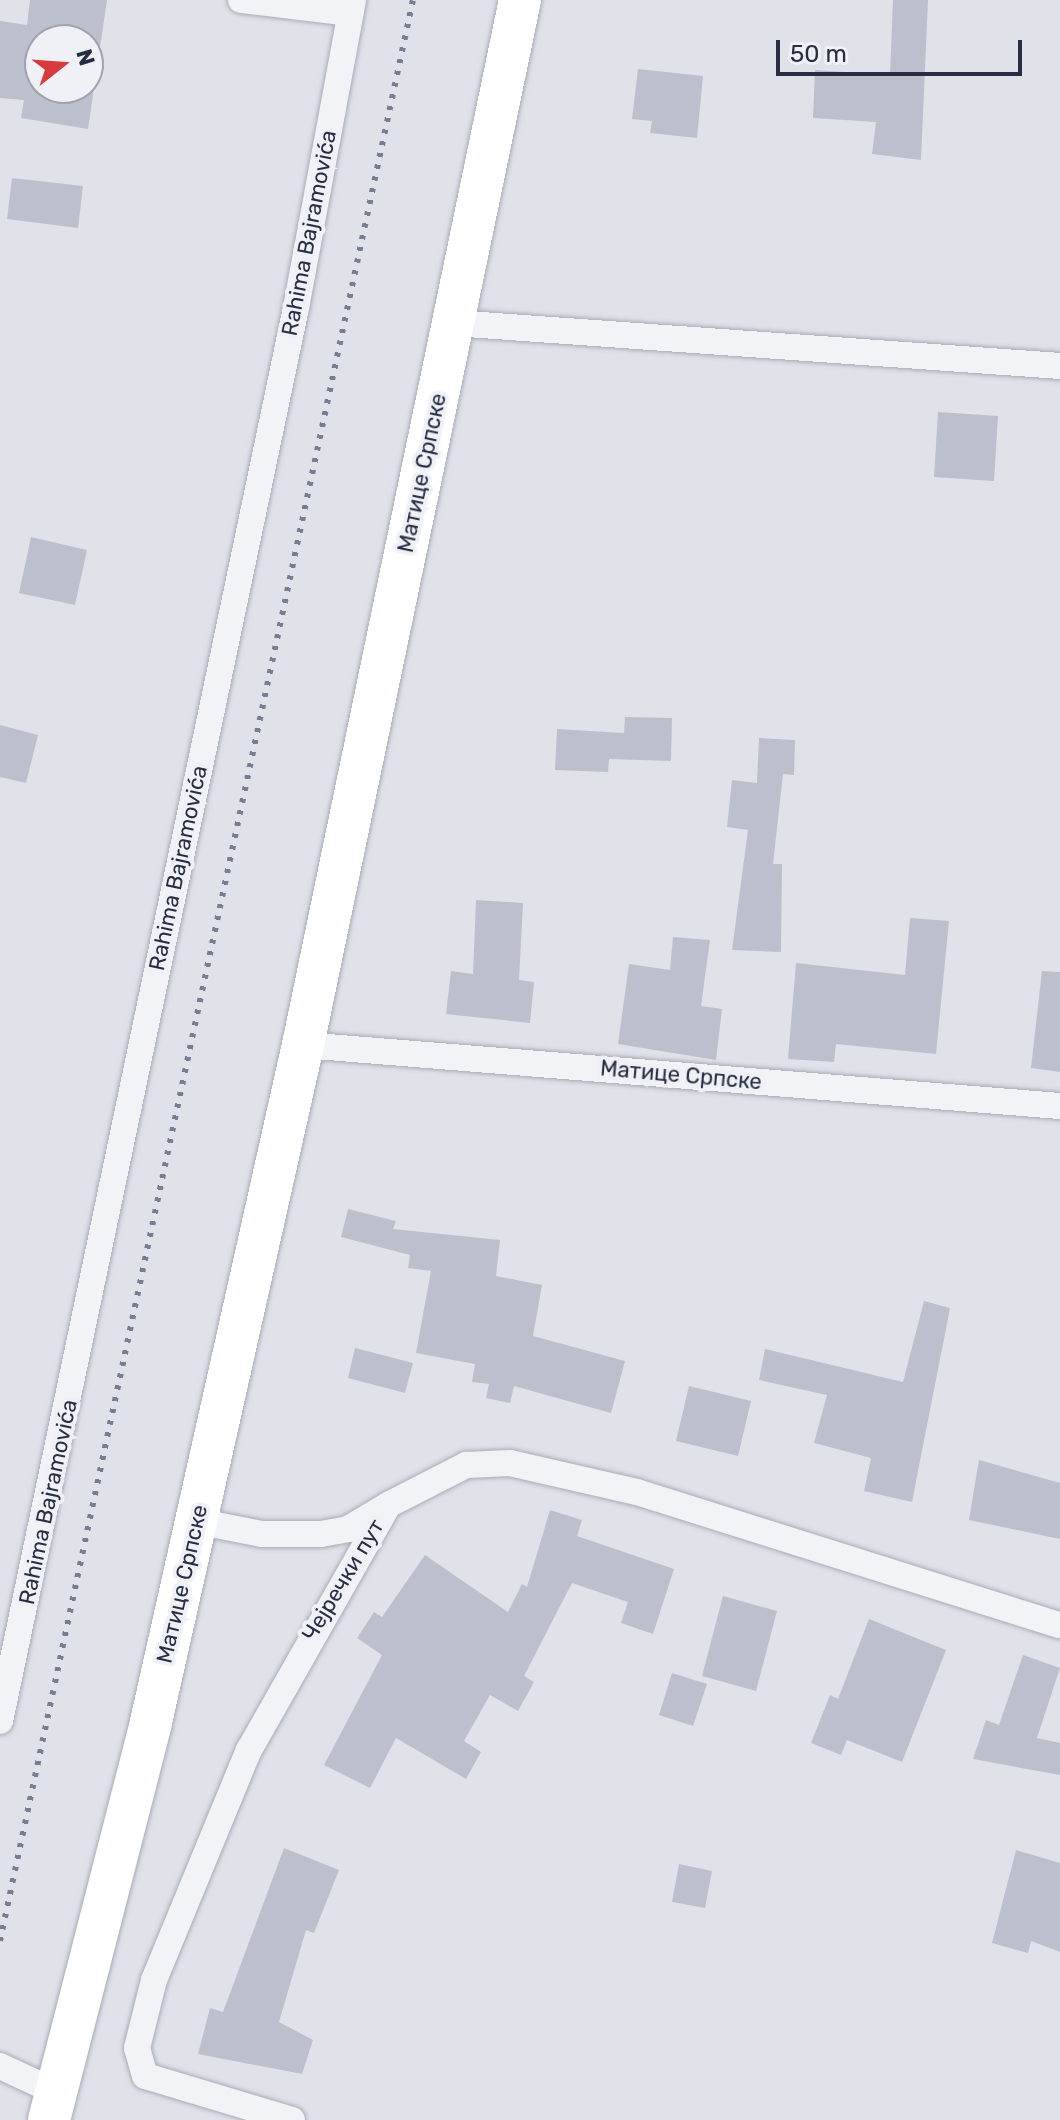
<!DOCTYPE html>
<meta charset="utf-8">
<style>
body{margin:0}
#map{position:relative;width:1060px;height:2120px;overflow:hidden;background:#dfe2e9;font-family:Rubik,sans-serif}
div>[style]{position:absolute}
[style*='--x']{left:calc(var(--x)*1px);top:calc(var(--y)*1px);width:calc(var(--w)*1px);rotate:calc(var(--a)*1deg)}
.building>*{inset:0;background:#bcc0cd}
.roads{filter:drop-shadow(0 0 2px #a8acb7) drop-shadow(0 0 2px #a8acb7)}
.minor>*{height:26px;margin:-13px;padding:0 13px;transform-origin:13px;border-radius:13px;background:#f2f3f7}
.primary>*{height:42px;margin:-21px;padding:0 21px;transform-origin:21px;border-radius:21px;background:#fff}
.rail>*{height:6px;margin-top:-3px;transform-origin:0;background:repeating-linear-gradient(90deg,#777e94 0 4px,transparent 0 12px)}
span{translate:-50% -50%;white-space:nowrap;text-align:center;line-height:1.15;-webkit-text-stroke:8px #eff1f7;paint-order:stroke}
.street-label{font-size:22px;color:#272d42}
.north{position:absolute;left:24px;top:24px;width:80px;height:80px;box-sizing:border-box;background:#eff1f7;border:2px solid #9fa3af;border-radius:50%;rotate:73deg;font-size:22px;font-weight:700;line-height:32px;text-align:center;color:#272d42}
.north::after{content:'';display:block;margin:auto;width:28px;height:36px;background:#d73b3d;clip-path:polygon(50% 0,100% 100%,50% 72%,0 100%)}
.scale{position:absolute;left:776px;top:40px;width:246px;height:36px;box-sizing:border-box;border:4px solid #272d42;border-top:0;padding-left:10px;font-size:24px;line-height:28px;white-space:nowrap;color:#272d42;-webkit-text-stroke:6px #eff1f7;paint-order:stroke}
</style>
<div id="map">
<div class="building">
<div style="clip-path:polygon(evenodd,30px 0,107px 0,88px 129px,21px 118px,24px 100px,0 98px,0 21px,27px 25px,30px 0,40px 40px,88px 40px,88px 88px,40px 88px,40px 40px)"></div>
<div style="clip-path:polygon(893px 0,928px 0,921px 160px,872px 154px,876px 122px,813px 118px,815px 70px,890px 75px)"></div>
<div style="clip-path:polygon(638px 69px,703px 76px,697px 138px,650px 133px,652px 121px,632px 119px)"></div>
<div style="clip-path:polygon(12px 178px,83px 186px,78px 228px,7px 219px)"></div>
<div style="clip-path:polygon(938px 412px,998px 416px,994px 481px,934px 477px)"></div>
<div style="clip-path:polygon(31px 537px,87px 550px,75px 605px,19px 593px)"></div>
<div style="clip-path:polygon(625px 717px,672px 718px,671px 761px,609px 759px,608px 772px,555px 770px,557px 729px,624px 733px)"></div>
<div style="clip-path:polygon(0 725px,38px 735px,26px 783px,0 777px)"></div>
<div style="clip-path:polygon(759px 738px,795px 740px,794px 775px,783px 774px,773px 864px,782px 864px,781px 952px,732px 950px,748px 830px,727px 827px,732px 780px,757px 783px)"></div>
<div style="clip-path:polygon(476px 900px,523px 903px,519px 980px,534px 982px,530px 1023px,446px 1014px,451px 971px,473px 974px)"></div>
<div style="clip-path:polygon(910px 918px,949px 921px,936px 1054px,836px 1044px,834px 1062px,788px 1059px,796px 963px,905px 975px)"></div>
<div style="clip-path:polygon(673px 937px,710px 940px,701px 1006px,722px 1009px,716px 1060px,618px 1044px,629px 964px,670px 970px)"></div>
<div style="clip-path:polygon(1042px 971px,1060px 972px,1060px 1072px,1031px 1068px)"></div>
<div style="clip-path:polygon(348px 1209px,396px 1221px,393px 1229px,500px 1240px,496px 1276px,542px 1285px,533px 1336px,625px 1361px,611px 1413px,514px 1386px,510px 1403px,486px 1398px,489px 1384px,472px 1382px,475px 1364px,416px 1353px,431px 1271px,408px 1268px,410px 1255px,341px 1237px)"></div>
<div style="clip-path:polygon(924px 1301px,950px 1308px,912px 1502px,864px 1491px,871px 1458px,814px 1443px,827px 1395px,759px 1380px,765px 1349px,903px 1382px)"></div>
<div style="clip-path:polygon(355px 1348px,413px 1363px,405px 1393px,348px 1378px)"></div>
<div style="clip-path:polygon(689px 1386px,751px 1401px,738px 1456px,676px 1441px)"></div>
<div style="clip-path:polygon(979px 1460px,1060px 1483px,1060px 1539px,969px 1520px)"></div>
<div style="clip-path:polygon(550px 1510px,582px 1520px,577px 1536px,674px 1569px,653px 1634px,621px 1623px,628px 1602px,572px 1583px,524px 1676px,534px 1682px,518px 1711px,490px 1695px,464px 1741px,481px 1752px,466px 1779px,396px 1738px,370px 1788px,324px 1765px,382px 1655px,357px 1638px,374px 1612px,382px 1617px,425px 1555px,508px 1612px,522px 1584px,527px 1587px)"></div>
<div style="clip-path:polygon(723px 1596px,777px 1611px,756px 1691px,702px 1676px)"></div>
<div style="clip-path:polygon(869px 1619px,946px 1650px,902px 1762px,847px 1740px,841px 1755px,811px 1743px,830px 1695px,838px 1699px)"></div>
<div style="clip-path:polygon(1023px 1655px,1060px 1668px,1037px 1738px,1060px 1743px,1060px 1775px,973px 1759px,986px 1720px,999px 1725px)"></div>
<div style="clip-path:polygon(672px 1673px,707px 1684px,693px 1726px,659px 1715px)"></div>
<div style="clip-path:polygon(284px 1848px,339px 1870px,314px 1933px,306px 1930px,279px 2022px,313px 2040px,302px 2074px,198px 2054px,210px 2008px,223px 2012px)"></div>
<div style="clip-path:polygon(1016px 1850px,1060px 1863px,1060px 1952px,1031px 1941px,1028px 1953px,992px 1943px)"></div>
<div style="clip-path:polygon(679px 1864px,712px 1871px,705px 1908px,672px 1902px)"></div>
</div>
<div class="roads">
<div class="minor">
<div style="--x:241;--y:0;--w:110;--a:6.8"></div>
<div style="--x:453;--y:323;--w:609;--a:4.05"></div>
<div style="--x:303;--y:1045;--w:759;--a:4.61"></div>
<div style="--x:196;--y:1521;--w:67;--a:11.1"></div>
<div style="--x:262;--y:1534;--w:59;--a:0"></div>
<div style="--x:321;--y:1534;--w:27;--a:-10"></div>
<div style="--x:348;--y:1529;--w:43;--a:-30.7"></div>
<div style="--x:0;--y:1721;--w:1444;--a:-78.17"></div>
<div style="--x:296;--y:308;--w:313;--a:-79.5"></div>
<div style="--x:0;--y:2066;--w:64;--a:25"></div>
<div style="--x:292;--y:2120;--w:153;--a:-163.3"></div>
<div style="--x:145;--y:2076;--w:29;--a:-106"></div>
<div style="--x:137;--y:2048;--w:70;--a:-76"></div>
<div style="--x:154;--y:1980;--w:249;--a:-67.6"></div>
<div style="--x:249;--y:1750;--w:282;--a:-60.4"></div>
<div style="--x:388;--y:1505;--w:88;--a:-27.1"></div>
<div style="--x:466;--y:1465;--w:44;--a:-2.6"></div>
<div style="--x:510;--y:1463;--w:130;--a:12.9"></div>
<div style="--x:637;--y:1492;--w:443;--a:17.5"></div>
</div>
<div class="primary">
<div style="--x:49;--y:2120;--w:411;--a:-75.6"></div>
<div style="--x:151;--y:1722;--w:694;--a:-77.35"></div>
<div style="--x:303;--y:1045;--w:1067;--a:-78.27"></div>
</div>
</div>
<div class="rail">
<div style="--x:0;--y:1941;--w:1984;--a:-77.99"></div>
</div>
<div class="street-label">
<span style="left:309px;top:233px;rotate:-79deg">Rahima Bajramovića</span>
<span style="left:422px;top:473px;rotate:-78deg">Матице Српске</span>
<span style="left:178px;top:868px;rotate:-78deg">Rahima Bajramovića</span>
<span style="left:681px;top:1075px;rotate:5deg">Матице Српске</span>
<span style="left:48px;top:1502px;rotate:-78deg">Rahima Bajramovića</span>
<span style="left:343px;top:1580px;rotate:-59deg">Чејречки пут</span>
<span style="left:182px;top:1584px;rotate:-77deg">Матице Српске</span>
</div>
<div class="north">N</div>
<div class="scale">50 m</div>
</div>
